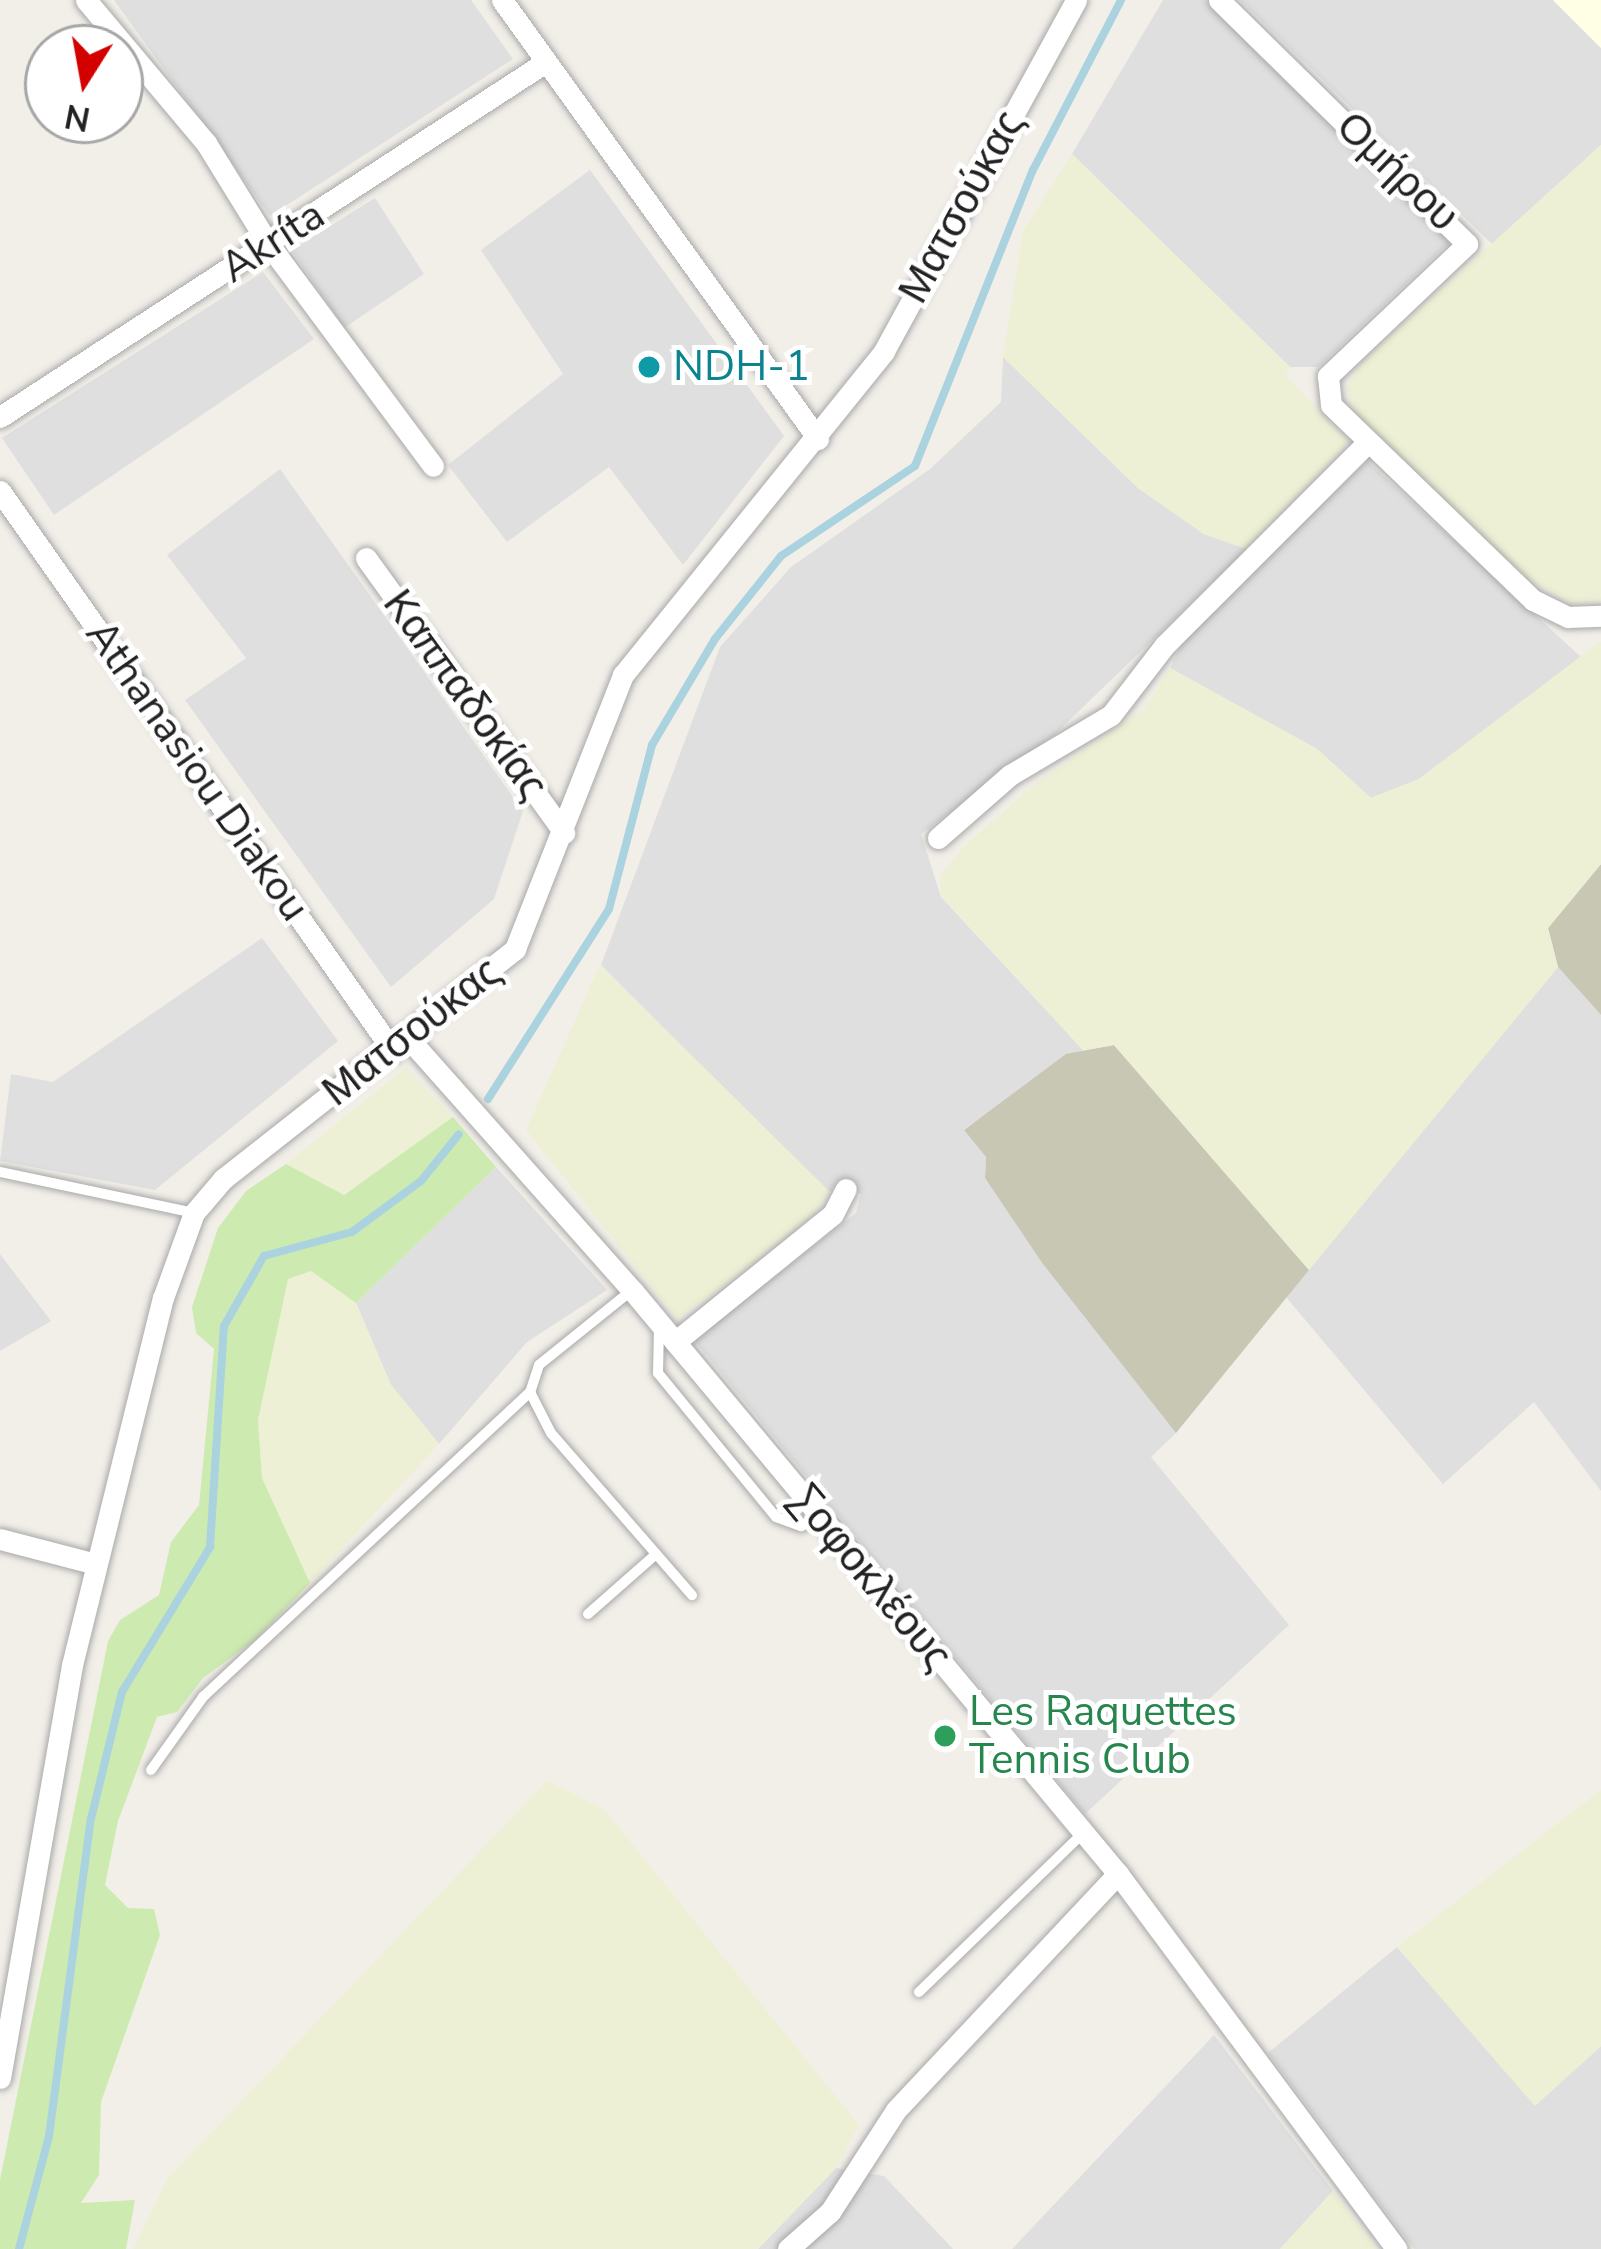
<!DOCTYPE html>
<meta charset="utf-8">
<style>
body{margin:0}
#map{position:relative;width:1601px;height:2249px;overflow:hidden;background:#f2efe9;font-family:"Nunito Sans",sans-serif}
div>[style]{position:absolute}
[style*='--x']{left:calc(var(--x)*1px);top:calc(var(--y)*1px);width:calc(var(--w)*1px);rotate:calc(var(--a)*1deg)}
.residential>*{inset:0;background:#e0dfdf}
.education>*{inset:0;background:#ffffe5}
.construction>*{inset:0;background:#c7c7b4}
.farmland>*{inset:0;background:#eef0d5}
.grass>*{inset:0;background:#cdebb0}
.stream>*{height:8px;margin:-4px;padding:0 4px;transform-origin:4px;border-radius:4px;background:#aad3df}
.roads{filter:drop-shadow(0 0 3px #a9a9a9) drop-shadow(0 0 3px #a9a9a9)}
.service>*{height:10px;margin:-5px;padding:0 5px;transform-origin:5px;border-radius:5px;background:#fff}
.minor>*{height:21px;margin:-10.5px;padding:0 10.5px;transform-origin:10.5px;border-radius:10.5px;background:#fff}
.dots>*{width:33px;height:33px;translate:-50% -50%;box-sizing:border-box;border:6px solid #fff;border-radius:50%}
span{translate:-50% -50%;white-space:nowrap;text-align:center;line-height:1.15;-webkit-text-stroke:10px #fff;paint-order:stroke}
.street-label{font-size:42px;color:#222}
.culture-label{font-size:42px;color:#0d838f}
.left{translate:0 -50%;text-align:left}
.leisure-label{font-size:42px;color:#27864d}
.north{position:absolute;left:24px;top:24px;width:120px;height:120px;box-sizing:border-box;background:#fff;border:3px solid #a7a7a7;border-radius:50%;rotate:191deg;font-size:33px;font-weight:700;line-height:48px;text-align:center;color:#222}
.north::after{content:'';display:block;margin:auto;width:42px;height:54px;background:#d40000;clip-path:polygon(50% 0,100% 100%,50% 72%,0 100%)}
</style>
<div id="map">
<div class="residential">
<div style="clip-path:polygon(114px 0,471px 0,513px 59px,270px 216px)"></div>
<div style="clip-path:polygon(1163px 0,1205px 0,1453px 239px,1318px 367px,1290px 367px,1072px 154px)"></div>
<div style="clip-path:polygon(1240px 0,1553px 0,1601px 48px,1601px 145px,1492px 244px)"></div>
<div style="clip-path:polygon(590px 170px,784px 436px,683px 565px,609px 467px,507px 542px,448px 465px,563px 374px,481px 250px)"></div>
<div style="clip-path:polygon(375px 198px,424px 274px,344px 328px,292px 250px)"></div>
<div style="clip-path:polygon(263px 272px,314px 339px,54px 515px,2px 438px)"></div>
<div style="clip-path:polygon(1003px 357px,1138px 488px,1204px 534px,1247px 549px,1053px 736px,921px 834px,941px 897px,1083px 1050px,964px 1129px,986px 1157px,985px 1178px,1176px 1433px,1151px 1457px,1289px 1625px,1085px 1814px,694px 1340px,856px 1213px,861px 1194px,835px 1185px,830px 1192px,811px 1176px,601px 965px,720px 647px,791px 567px,930px 469px,1001px 402px)"></div>
<div style="clip-path:polygon(1367px 461px,1581px 657px,1419px 779px,1371px 798px,1317px 749px,1170px 668px,1184px 639px)"></div>
<div style="clip-path:polygon(280px 469px,523px 811px,494px 899px,391px 987px,185px 700px,246px 658px,167px 555px)"></div>
<div style="clip-path:polygon(262px 938px,338px 1041px,155px 1190px,0 1161px,11px 1074px,53px 1082px)"></div>
<div style="clip-path:polygon(1558px 967px,1601px 1015px,1601px 1491px,1534px 1402px,1443px 1484px,1286px 1297px)"></div>
<div style="clip-path:polygon(496px 1167px,607px 1290px,527px 1342px,439px 1444px,391px 1385px,356px 1303px)"></div>
<div style="clip-path:polygon(0 1254px,51px 1321px,0 1351px)"></div>
<div style="clip-path:polygon(1397px 1947px,1535px 2105px,1601px 2046px,1601px 2249px,1414px 2249px,1268px 2053px)"></div>
<div style="clip-path:polygon(1214px 2035px,1333px 2191px,1280px 2249px,1012px 2249px)"></div>
<div style="clip-path:polygon(836px 2168px,884px 2176px,953px 2249px,758px 2249px)"></div>
</div>
<div class="education">
<div style="clip-path:polygon(1553px 0,1601px 0,1601px 48px)"></div>
</div>
<div class="construction">
<div style="clip-path:polygon(1601px 864px,1601px 1015px,1558px 967px,1548px 928px)"></div>
<div style="clip-path:polygon(1114px 1045px,1309px 1270px,1176px 1433px,1043px 1264px,985px 1178px,986px 1157px,964px 1130px,1066px 1054px)"></div>
</div>
<div class="farmland">
<div style="clip-path:polygon(1601px 145px,1601px 601px,1573px 605px,1531px 582px,1359px 423px,1346px 389px,1362px 361px)"></div>
<div style="clip-path:polygon(1072px 154px,1290px 367px,1286px 376px,1349px 441px,1247px 549px,1204px 534px,1138px 488px,1003px 357px,1023px 231px)"></div>
<div style="clip-path:polygon(1601px 641px,1601px 864px,1548px 928px,1558px 967px,1309px 1270px,1114px 1045px,1083px 1050px,941px 896px,940px 876px,963px 847px,1032px 786px,1145px 708px,1170px 668px,1317px 749px,1371px 798px,1419px 779px)"></div>
<div style="clip-path:polygon(600px 965px,830px 1192px,802px 1228px,677px 1319px,526px 1130px)"></div>
<div style="clip-path:polygon(406px 1067px,453px 1117px,397px 1163px,340px 1195px,286px 1164px)"></div>
<div style="clip-path:polygon(311px 1271px,356px 1303px,391px 1385px,439px 1444px,310px 1583px,262px 1478px,258px 1420px,288px 1279px)"></div>
<div style="clip-path:polygon(547px 1781px,604px 1809px,859px 2125px,836px 2168px,758px 2249px,133px 2249px,168px 2178px)"></div>
<div style="clip-path:polygon(1601px 1790px,1601px 2046px,1535px 2106px,1397px 1947px)"></div>
<div style="clip-path:polygon(1333px 2191px,1378px 2249px,1280px 2249px)"></div>
</div>
<div class="grass">
<div style="clip-path:polygon(453px 1117px,496px 1167px,356px 1303px,311px 1271px,288px 1279px,258px 1420px,262px 1478px,310px 1583px,255px 1640px,203px 1678px,177px 1712px,157px 1717px,118px 1821px,105px 1885px,128px 1908px,154px 1909px,160px 1935px,101px 2102px,99px 2175px,81px 2203px,135px 2200px,126px 2249px,0 2249px,0 2180px,108px 1641px,120px 1620px,159px 1595px,171px 1542px,199px 1505px,214px 1349px,196px 1333px,192px 1307px,218px 1228px,246px 1191px,286px 1164px,344px 1195px)"></div>
</div>
<div class="stream">
<div style="--x:488;--y:1099;--w:225;--a:-57.5"></div>
<div style="--x:609;--y:909;--w:170;--a:-75.3"></div>
<div style="--x:652;--y:745;--w:123;--a:-59.3"></div>
<div style="--x:715;--y:639;--w:106;--a:-51.5"></div>
<div style="--x:781;--y:556;--w:161;--a:-33.9"></div>
<div style="--x:915;--y:466;--w:319;--a:-68.3"></div>
<div style="--x:1033;--y:170;--w:191;--a:-62.6"></div>
<div style="--x:19;--y:2249;--w:117;--a:-75.1"></div>
<div style="--x:49;--y:2136;--w:320;--a:-82.5"></div>
<div style="--x:91;--y:1819;--w:131;--a:-76.3"></div>
<div style="--x:122;--y:1692;--w:170;--a:-58.7"></div>
<div style="--x:210;--y:1547;--w:221;--a:-86.4"></div>
<div style="--x:224;--y:1326;--w:81;--a:-60.3"></div>
<div style="--x:264;--y:1256;--w:91;--a:-15.3"></div>
<div style="--x:352;--y:1232;--w:86;--a:-36.5"></div>
<div style="--x:421;--y:1181;--w:60;--a:-51"></div>
</div>
<div class="roads">
<div class="service">
<div style="--x:0;--y:1172;--w:198;--a:11.9"></div>
<div style="--x:632;--y:1290;--w:119;--a:141.1"></div>
<div style="--x:539;--y:1365;--w:28;--a:108"></div>
<div style="--x:530;--y:1392;--w:46;--a:62.9"></div>
<div style="--x:551;--y:1433;--w:215;--a:49"></div>
<div style="--x:659;--y:1326;--w:47;--a:91.2"></div>
<div style="--x:658;--y:1373;--w:186;--a:50.7"></div>
<div style="--x:776;--y:1517;--w:27;--a:20"></div>
<div style="--x:801;--y:1526;--w:21;--a:-23"></div>
<div style="--x:588;--y:1614;--w:89;--a:-41.4"></div>
<div style="--x:151;--y:1770;--w:90;--a:-54.5"></div>
<div style="--x:203;--y:1697;--w:447;--a:-43"></div>
<div style="--x:919;--y:1992;--w:228;--a:-44.1"></div>
</div>
<div class="minor">
<div style="--x:86;--y:0;--w:187;--a:50"></div>
<div style="--x:206;--y:143;--w:120;--a:58.3"></div>
<div style="--x:269;--y:245;--w:275;--a:53.4"></div>
<div style="--x:502;--y:0;--w:541;--a:54.25"></div>
<div style="--x:1219;--y:0;--w:348;--a:44.5"></div>
<div style="--x:1467;--y:244;--w:192;--a:136.5"></div>
<div style="--x:1328;--y:376;--w:29;--a:84"></div>
<div style="--x:1331;--y:405;--w:281;--a:44"></div>
<div style="--x:1533;--y:600;--w:39;--a:26"></div>
<div style="--x:1568;--y:617;--w:33;--a:-2"></div>
<div style="--x:0;--y:417;--w:649;--a:-33.05"></div>
<div style="--x:0;--y:491;--w:684;--a:54.94"></div>
<div style="--x:366;--y:558;--w:339;--a:54.2"></div>
<div style="--x:938;--y:838;--w:96;--a:-41.2"></div>
<div style="--x:1010;--y:775;--w:117;--a:-30.7"></div>
<div style="--x:1111;--y:715;--w:88;--a:-52.4"></div>
<div style="--x:1165;--y:645;--w:284;--a:-45"></div>
<div style="--x:409;--y:1039;--w:336;--a:48.4"></div>
<div style="--x:632;--y:1290;--w:760;--a:50.23"></div>
<div style="--x:1118;--y:1874;--w:467;--a:53.4"></div>
<div style="--x:675;--y:1342;--w:203;--a:-39"></div>
<div style="--x:833;--y:1214;--w:28;--a:-63"></div>
<div style="--x:0;--y:1539;--w:99;--a:14.6"></div>
<div style="--x:0;--y:2078;--w:419;--a:-80.1"></div>
<div style="--x:72;--y:1665;--w:378;--a:-76.1"></div>
<div style="--x:163;--y:1298;--w:90;--a:-70"></div>
<div style="--x:194;--y:1213;--w:45;--a:-49.5"></div>
<div style="--x:223;--y:1179;--w:372;--a:-38.2"></div>
<div style="--x:515;--y:949;--w:295;--a:-68.5"></div>
<div style="--x:623;--y:675;--w:416;--a:-51.1"></div>
<div style="--x:884;--y:351;--w:400;--a:-61.3"></div>
<div style="--x:788;--y:2249;--w:56;--a:-41.4"></div>
<div style="--x:830;--y:2212;--w:121;--a:-57.1"></div>
<div style="--x:896;--y:2110;--w:324;--a:-46.8"></div>
</div>
</div>
<div class="dots">
<div style="left:649px;top:367px;background:#0f9aa8"></div>
<div style="left:945px;top:1736px;background:#2e9e5b"></div>
</div>
<div class="street-label">
<span style="left:1397px;top:172px;rotate:44deg">Ομήρου</span>
<span style="left:962px;top:207px;rotate:-61deg">Ματσούκας</span>
<span style="left:273px;top:242px;rotate:-33deg">Akríta</span>
<span style="left:465px;top:695px;rotate:54deg">Καππαδοκίας</span>
<span style="left:197px;top:771px;rotate:55deg">Athanasiou Diakou</span>
<span style="left:412px;top:1032px;rotate:-38deg">Ματσούκας</span>
<span style="left:870px;top:1578px;rotate:50deg">Σοφοκλέους</span>
</div>
<div class="culture-label">
<span class="left" style="left:673px;top:367px">NDH-1</span>
</div>
<div class="leisure-label">
<span class="left" style="left:969px;top:1736px">Les Raquettes<br>Tennis Club</span>
</div>
<div class="north">N</div>
</div>
